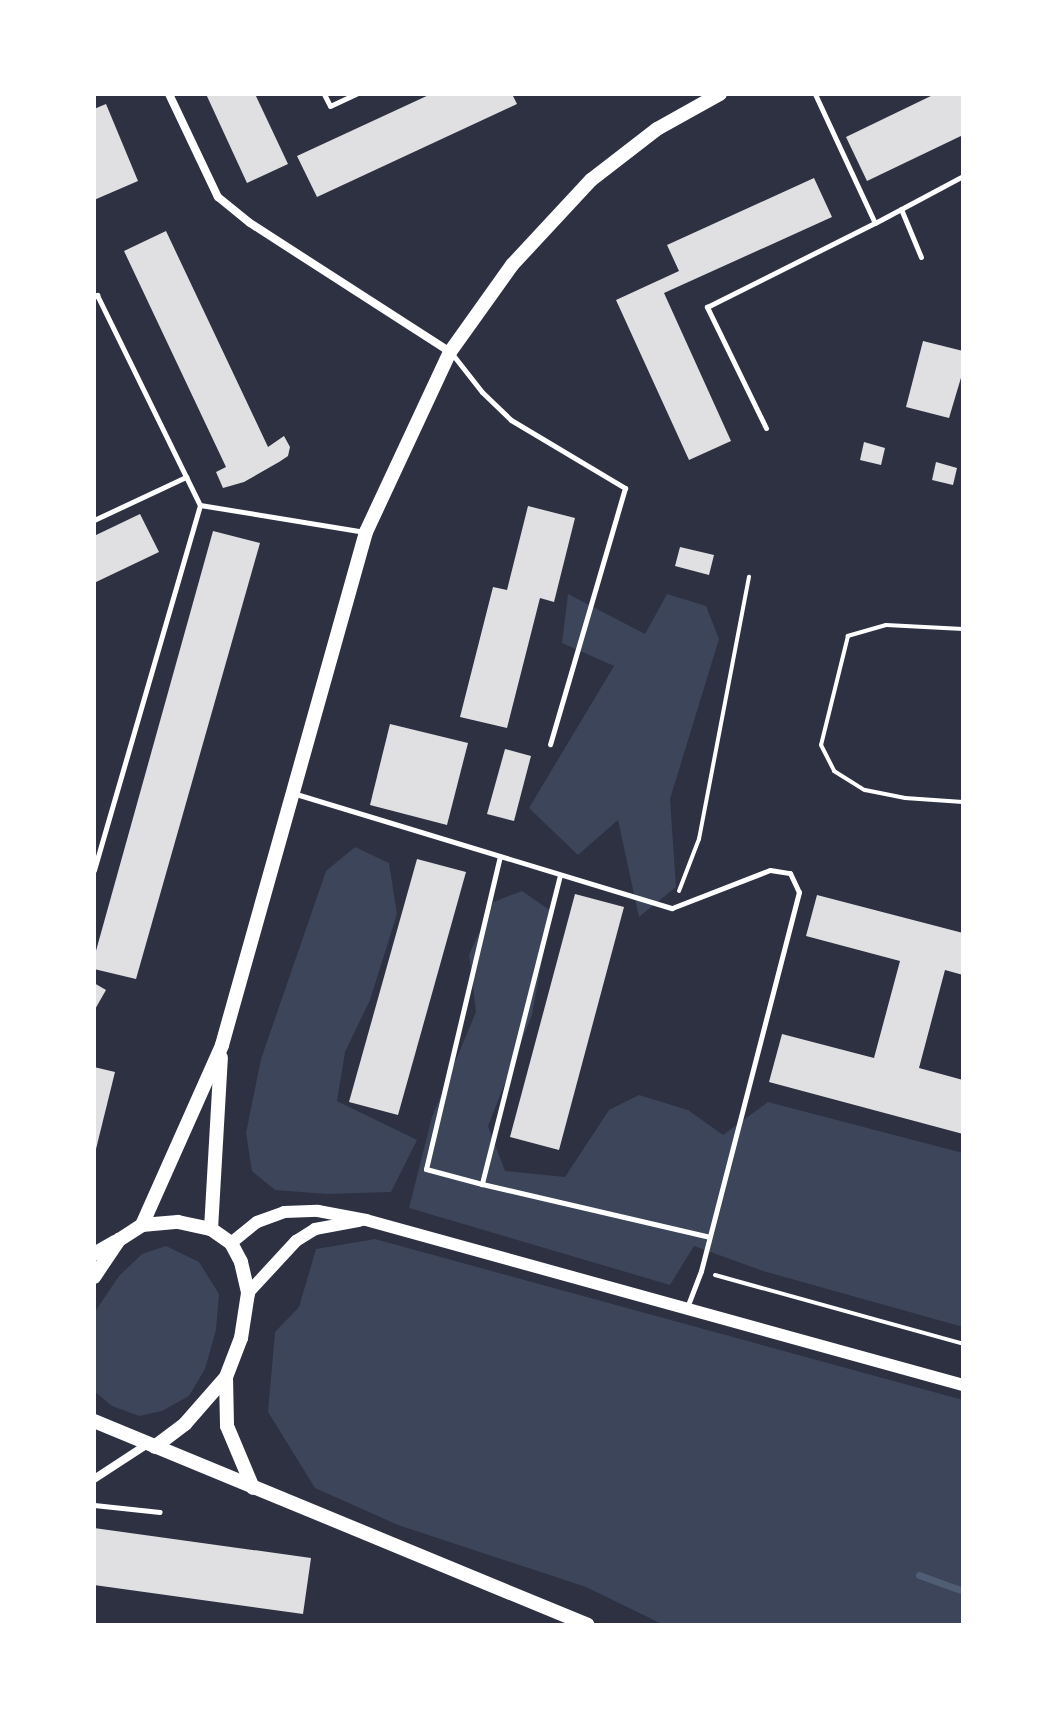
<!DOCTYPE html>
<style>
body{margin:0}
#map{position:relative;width:1057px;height:1719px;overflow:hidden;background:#2d3142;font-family:Barlow,sans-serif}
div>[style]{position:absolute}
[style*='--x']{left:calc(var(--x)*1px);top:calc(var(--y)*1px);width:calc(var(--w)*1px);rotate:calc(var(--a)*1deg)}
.green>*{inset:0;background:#3c4559}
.stream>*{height:7px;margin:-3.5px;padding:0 3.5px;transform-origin:3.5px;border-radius:3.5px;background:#4f5d75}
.building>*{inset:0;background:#e0e0e3}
.path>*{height:4px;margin:-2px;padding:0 2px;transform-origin:2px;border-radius:2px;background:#fff}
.service>*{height:5px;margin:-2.5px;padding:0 2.5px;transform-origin:2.5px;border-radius:2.5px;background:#fff}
.minor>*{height:8px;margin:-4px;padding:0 4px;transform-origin:4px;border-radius:4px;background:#fff}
.tertiary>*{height:12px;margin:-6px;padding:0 6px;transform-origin:6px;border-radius:6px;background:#fff}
.secondary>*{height:14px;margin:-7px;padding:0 7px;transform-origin:7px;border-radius:7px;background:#fff}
span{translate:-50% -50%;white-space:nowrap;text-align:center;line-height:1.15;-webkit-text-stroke:8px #fff;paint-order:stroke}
.frame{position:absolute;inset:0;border:96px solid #fff;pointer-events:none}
</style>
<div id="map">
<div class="green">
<div style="clip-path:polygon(568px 594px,645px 634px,667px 594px,706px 606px,719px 639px,670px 799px,676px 887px,639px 917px,618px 820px,578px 855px,529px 808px,614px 666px,562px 643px)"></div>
<div style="clip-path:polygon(355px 847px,389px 863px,397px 914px,370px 1000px,345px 1052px,337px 1101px,417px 1140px,391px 1192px,327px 1194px,275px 1190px,252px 1171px,246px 1133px,261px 1059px,326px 871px)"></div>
<div style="clip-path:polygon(522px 891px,551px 911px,532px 1015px,488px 1126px,505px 1171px,565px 1177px,609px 1110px,639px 1095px,688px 1110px,723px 1135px,768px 1102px,963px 1153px,963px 1327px,763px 1271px,694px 1246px,670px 1285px,409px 1208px,432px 1117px,476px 1012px,469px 955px,493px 902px)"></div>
<div style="clip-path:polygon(375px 1239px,963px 1400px,963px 1625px,664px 1625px,586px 1587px,398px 1525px,315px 1488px,268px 1412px,275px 1332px,299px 1307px,316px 1249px)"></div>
<div style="clip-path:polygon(166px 1246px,199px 1262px,219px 1294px,216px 1330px,205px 1369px,189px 1396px,162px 1411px,139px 1416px,112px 1406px,94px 1391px,94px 1313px,119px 1276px,142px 1254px)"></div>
</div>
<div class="stream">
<div style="--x:919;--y:1575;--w:47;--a:20"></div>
</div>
<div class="building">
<div style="clip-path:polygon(206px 94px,255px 94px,288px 164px,247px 183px)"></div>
<div style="clip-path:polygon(431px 94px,512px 94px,517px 104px,317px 197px,297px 156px)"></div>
<div style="clip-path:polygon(935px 94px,963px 94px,963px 135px,867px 181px,846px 137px)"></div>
<div style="clip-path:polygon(106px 104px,138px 181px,94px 200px,94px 109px)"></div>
<div style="clip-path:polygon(814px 178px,832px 217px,664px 293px,731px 441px,689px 460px,616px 300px,679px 271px,667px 245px)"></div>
<div style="clip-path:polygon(166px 231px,268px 447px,284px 436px,290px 447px,288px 456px,279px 462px,244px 482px,223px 488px,216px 472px,226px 467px,124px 251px)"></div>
<div style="clip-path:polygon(923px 341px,963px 351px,963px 371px,949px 418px,906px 407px)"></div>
<div style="clip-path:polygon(864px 442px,885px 448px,881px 465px,860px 460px)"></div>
<div style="clip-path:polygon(936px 462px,957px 468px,953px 485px,932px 480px)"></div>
<div style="clip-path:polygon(528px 506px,575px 518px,554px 602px,540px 598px,507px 728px,460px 717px,493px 587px,507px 590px)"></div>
<div style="clip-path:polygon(140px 514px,159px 552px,94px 583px,94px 536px)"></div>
<div style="clip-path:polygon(213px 531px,260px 543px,136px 979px,94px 969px,94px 958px)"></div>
<div style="clip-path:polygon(680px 547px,714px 555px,709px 575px,675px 566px)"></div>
<div style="clip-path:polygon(390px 724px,468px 743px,447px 825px,370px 805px)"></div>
<div style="clip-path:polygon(505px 749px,531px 756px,514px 821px,487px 814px)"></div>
<div style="clip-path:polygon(417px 859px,466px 872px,398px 1115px,349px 1102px)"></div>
<div style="clip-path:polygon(575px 894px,624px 907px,559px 1150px,510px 1137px)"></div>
<div style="clip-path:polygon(817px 895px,963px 933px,963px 975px,945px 970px,919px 1068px,963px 1080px,963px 1134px,769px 1082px,782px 1034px,874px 1058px,900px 961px,806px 936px)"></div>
<div style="clip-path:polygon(94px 983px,106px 990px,94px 1011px)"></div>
<div style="clip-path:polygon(94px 1067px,115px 1072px,95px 1153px,94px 1153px)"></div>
<div style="clip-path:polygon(94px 1528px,311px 1558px,303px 1614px,94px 1585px)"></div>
</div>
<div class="path">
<div style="--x:963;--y:629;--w:77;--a:-177"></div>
<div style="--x:886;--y:625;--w:40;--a:164"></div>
<div style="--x:848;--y:636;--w:112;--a:103.9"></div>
<div style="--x:821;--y:745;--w:29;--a:63"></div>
<div style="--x:834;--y:771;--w:36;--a:32"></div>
<div style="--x:865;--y:790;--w:41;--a:11.3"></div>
<div style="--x:905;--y:798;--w:58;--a:3.9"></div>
<div style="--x:679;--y:891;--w:56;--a:-69"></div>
<div style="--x:699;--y:839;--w:267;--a:-79.2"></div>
<div style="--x:715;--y:1275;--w:257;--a:15.5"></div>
</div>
<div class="service">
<div style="--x:324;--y:94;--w:13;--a:63"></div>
<div style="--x:330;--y:106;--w:29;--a:-25"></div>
<div style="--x:815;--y:94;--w:142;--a:65.1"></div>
<div style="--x:875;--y:223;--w:100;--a:-28.1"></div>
<div style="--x:901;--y:209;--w:52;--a:67.4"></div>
<div style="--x:94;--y:297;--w:4;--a:-34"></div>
<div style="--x:97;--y:295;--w:234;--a:63.9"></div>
<div style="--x:453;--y:355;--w:47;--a:51.9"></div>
<div style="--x:482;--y:392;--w:40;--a:44"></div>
<div style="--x:511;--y:420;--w:133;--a:30.8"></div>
<div style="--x:625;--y:488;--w:267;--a:106.3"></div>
<div style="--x:766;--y:428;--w:135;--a:-116"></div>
<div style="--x:707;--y:307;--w:188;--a:-26.6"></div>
<div style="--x:94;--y:520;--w:102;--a:-25.1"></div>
<div style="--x:296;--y:794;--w:393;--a:16.9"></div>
<div style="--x:672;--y:908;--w:105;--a:-21.2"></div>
<div style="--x:770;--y:870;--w:20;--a:9"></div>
<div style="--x:790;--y:873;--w:21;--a:65"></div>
<div style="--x:799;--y:892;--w:391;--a:104.5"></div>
<div style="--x:701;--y:1271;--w:39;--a:111"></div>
<div style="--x:94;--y:870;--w:380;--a:-73.8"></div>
<div style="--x:200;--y:505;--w:167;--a:9.3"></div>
<div style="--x:560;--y:875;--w:319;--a:104.2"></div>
<div style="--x:482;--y:1184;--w:233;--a:13.1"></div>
<div style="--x:482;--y:1184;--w:58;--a:-165"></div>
<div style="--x:426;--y:1169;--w:321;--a:-76.7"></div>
<div style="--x:94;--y:1505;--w:66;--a:6.1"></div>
</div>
<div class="minor">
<div style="--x:169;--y:94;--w:114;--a:64.6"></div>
<div style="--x:218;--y:197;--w:41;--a:39.1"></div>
<div style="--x:250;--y:223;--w:238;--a:32.8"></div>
<div style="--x:94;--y:1479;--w:66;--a:-33.2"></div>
</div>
<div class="tertiary">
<div style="--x:231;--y:1243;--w:33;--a:-39"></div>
<div style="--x:257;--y:1222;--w:29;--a:-20"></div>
<div style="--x:284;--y:1212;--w:34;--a:-2"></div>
<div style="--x:318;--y:1211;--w:49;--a:10.6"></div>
<div style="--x:366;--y:1220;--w:619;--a:15.45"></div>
<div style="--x:248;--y:1293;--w:71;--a:-47.3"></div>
<div style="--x:296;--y:1241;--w:22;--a:-32"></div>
<div style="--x:315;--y:1229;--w:45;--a:-10.3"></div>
</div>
<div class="secondary">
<div style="--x:142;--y:1225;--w:197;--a:-66"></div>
<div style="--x:222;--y:1045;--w:533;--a:-74.32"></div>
<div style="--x:366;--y:532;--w:199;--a:-65"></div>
<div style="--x:450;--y:352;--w:107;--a:-54.5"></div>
<div style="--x:512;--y:265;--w:116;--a:-47.1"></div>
<div style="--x:591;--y:180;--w:83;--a:-37.7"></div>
<div style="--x:657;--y:129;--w:72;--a:-29.1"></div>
<div style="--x:211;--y:1229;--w:172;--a:-86.7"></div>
<div style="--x:94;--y:1254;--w:24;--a:-30"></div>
<div style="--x:94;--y:1277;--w:45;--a:-56"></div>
<div style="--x:119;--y:1240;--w:27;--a:-33"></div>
<div style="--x:142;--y:1225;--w:36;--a:-5"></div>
<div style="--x:178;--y:1222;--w:34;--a:12"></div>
<div style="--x:211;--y:1229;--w:24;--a:35"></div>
<div style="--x:231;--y:1243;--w:21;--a:62"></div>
<div style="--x:241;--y:1262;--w:32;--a:77"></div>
<div style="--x:248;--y:1293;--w:46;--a:98.8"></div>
<div style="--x:241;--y:1338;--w:42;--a:111"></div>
<div style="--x:226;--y:1377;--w:62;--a:131.1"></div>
<div style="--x:185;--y:1424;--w:38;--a:143"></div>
<div style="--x:226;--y:1377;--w:49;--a:88.8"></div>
<div style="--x:227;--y:1426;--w:67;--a:67.2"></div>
<div style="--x:94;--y:1421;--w:534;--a:22.44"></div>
</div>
<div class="frame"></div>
</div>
